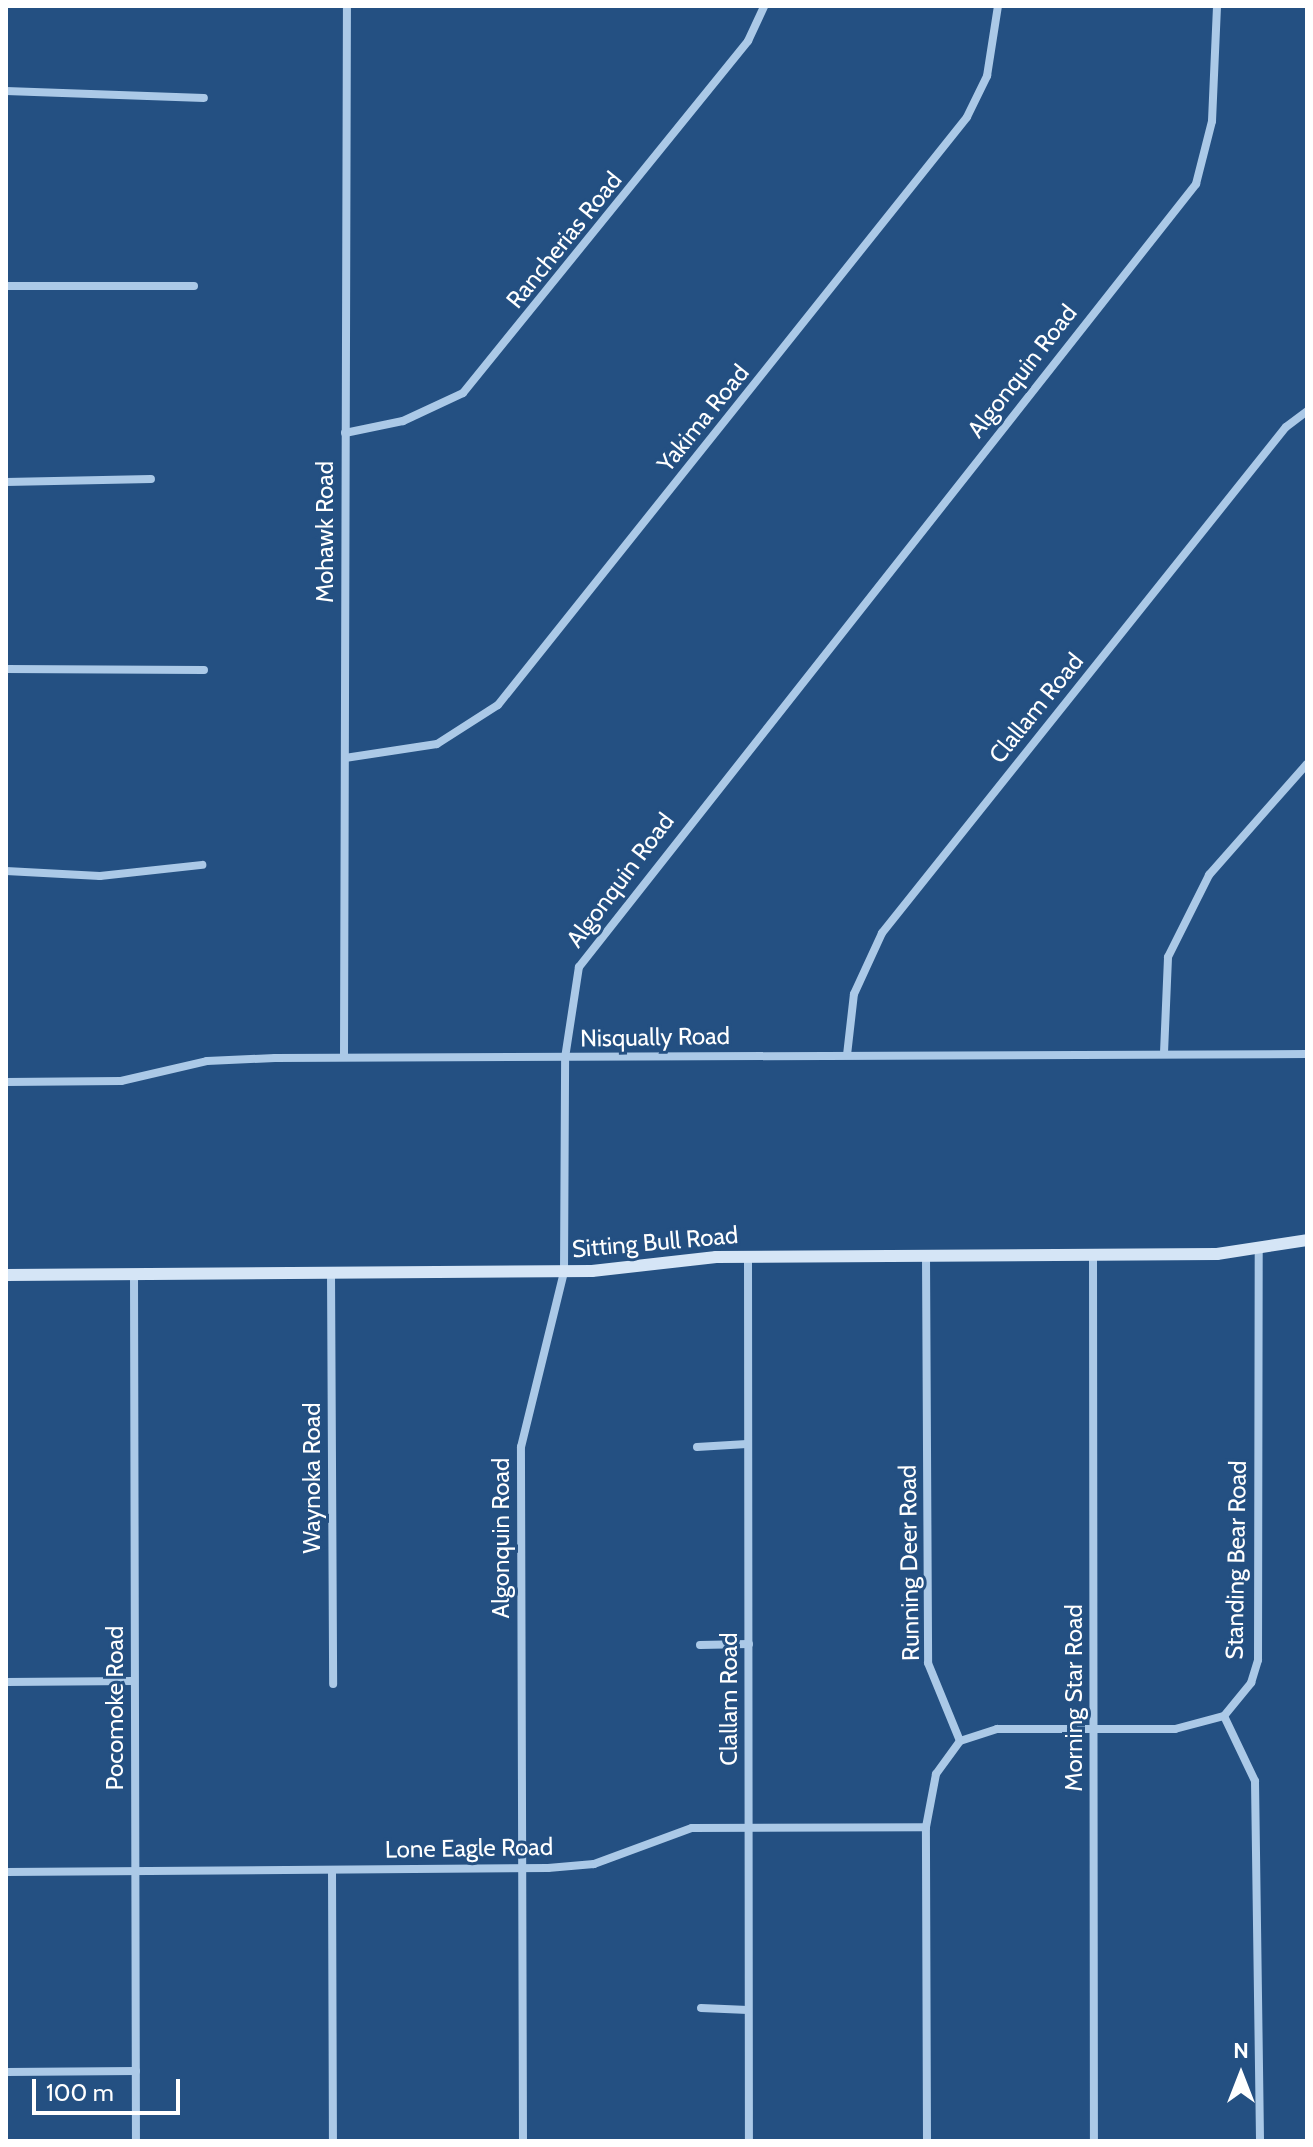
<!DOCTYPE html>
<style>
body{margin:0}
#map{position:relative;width:1313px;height:2147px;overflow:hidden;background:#245082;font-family:Cabin,sans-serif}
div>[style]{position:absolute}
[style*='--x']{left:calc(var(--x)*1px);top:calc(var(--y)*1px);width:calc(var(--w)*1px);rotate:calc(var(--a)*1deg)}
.street>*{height:8px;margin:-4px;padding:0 4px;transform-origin:4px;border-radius:4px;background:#abc9e7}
.secondary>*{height:12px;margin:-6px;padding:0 6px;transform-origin:6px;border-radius:6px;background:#d5e5f6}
span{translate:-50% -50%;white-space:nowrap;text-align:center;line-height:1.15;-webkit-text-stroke:6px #245082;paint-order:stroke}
.street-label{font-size:24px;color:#fff}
.frame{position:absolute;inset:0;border:8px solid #fff;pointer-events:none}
.north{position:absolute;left:1201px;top:2035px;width:80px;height:80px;-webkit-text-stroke:6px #245082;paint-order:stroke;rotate:0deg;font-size:22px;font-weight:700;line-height:32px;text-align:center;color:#fff}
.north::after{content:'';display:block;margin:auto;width:28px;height:36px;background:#fff;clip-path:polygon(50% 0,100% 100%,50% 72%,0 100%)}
.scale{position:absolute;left:32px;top:2079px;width:148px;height:36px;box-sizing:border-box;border:4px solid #fff;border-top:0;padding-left:10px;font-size:24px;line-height:28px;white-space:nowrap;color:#fff;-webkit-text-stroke:6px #245082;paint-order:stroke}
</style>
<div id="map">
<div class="street">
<div style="--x:6;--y:91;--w:198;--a:2"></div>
<div style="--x:6;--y:286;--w:188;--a:0"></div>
<div style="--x:345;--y:433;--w:59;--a:-11.7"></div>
<div style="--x:403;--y:421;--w:66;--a:-25"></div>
<div style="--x:463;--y:393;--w:453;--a:-51"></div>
<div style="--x:748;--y:41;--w:38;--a:-65"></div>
<div style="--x:6;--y:482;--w:145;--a:-1.2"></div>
<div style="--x:6;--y:669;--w:198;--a:0.3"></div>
<div style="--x:345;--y:758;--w:93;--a:-8.7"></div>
<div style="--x:437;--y:744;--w:72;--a:-32.6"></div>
<div style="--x:498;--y:705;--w:752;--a:-51.42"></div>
<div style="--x:967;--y:117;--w:46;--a:-64"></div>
<div style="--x:987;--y:76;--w:71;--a:-81.1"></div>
<div style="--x:6;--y:871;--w:94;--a:3"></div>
<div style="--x:100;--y:876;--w:103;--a:-6.2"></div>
<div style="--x:1164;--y:1053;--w:96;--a:-87.6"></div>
<div style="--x:1168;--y:957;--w:92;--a:-63.4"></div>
<div style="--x:1209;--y:875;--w:148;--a:-48.6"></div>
<div style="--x:847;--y:1055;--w:61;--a:-83.5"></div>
<div style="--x:854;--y:994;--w:67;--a:-65.3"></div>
<div style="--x:882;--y:933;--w:647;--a:-51.4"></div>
<div style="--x:1286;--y:427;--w:26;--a:-37"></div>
<div style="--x:344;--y:1057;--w:1051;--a:-89.84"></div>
<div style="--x:6;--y:1082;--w:115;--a:-0.5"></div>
<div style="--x:121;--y:1081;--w:88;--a:-13.1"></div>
<div style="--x:207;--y:1061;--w:68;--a:-2.5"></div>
<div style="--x:275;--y:1058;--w:1032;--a:-0.22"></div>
<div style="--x:1093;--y:1255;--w:886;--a:89.94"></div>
<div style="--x:926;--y:1256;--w:407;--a:89.7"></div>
<div style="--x:928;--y:1663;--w:84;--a:67.7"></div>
<div style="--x:748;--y:1257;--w:884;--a:89.94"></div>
<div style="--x:331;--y:1273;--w:411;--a:89.7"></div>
<div style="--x:134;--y:1274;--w:867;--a:89.87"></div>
<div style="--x:697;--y:1447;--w:50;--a:-3.4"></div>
<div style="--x:700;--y:1645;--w:49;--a:-1.2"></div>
<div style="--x:6;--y:1682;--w:128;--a:-0.4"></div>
<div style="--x:1224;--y:1716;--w:43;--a:-50.7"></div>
<div style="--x:1251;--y:1683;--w:24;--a:-73"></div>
<div style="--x:1258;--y:1660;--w:409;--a:-89.9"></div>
<div style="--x:1224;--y:1716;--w:72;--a:64.5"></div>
<div style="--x:1255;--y:1781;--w:360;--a:89.2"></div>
<div style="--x:960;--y:1741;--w:39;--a:-18"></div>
<div style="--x:997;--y:1729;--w:178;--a:0"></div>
<div style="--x:1175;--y:1729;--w:51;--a:-14.9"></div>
<div style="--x:332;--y:1870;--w:271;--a:89.8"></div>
<div style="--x:6;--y:1872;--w:542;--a:-0.42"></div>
<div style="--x:548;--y:1868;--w:46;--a:-5"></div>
<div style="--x:594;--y:1864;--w:104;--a:-20.2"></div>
<div style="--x:692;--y:1828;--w:234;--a:-0.2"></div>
<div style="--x:701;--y:2008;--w:47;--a:2.4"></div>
<div style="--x:6;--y:2072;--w:130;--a:-0.4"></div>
<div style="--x:523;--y:2141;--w:694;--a:-90.17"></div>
<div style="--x:521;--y:1447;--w:180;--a:-76.2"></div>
<div style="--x:564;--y:1272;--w:214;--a:-89.7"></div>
<div style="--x:565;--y:1058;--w:92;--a:-81.3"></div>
<div style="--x:579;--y:967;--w:997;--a:-51.76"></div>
<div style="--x:1196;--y:184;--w:65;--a:-75.7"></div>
<div style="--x:1212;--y:121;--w:115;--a:-87.5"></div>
<div style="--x:927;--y:2141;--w:314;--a:-90.2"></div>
<div style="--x:926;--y:1827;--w:54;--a:-79.3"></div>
<div style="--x:936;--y:1774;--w:41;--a:-54"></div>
</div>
<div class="secondary">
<div style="--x:6;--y:1275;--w:586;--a:-0.39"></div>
<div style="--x:592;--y:1271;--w:125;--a:-6.4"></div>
<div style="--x:716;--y:1257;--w:501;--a:-0.34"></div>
<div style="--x:1217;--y:1254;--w:91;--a:-8.8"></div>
</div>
<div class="street-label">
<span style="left:564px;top:240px;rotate:-51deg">Rancherias Road</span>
<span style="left:1022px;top:371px;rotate:-52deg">Algonquin Road</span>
<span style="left:703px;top:418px;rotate:-51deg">Yakima Road</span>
<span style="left:325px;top:532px;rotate:-90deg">Mohawk Road</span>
<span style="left:1036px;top:708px;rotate:-51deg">Clallam Road</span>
<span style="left:620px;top:880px;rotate:-53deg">Algonquin Road</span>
<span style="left:655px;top:1037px;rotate:-1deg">Nisqually Road</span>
<span style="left:655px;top:1242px;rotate:-5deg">Sitting Bull Road</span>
<span style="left:312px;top:1478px;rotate:-90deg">Waynoka Road</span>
<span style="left:501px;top:1538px;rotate:-90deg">Algonquin Road</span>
<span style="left:1236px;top:1560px;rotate:-89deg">Standing Bear Road</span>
<span style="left:909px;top:1563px;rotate:-91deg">Running Deer Road</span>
<span style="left:1074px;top:1698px;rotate:-90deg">Morning Star Road</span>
<span style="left:729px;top:1699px;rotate:-90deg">Clallam Road</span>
<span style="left:115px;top:1708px;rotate:-90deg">Pocomoke Road</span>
<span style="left:469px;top:1848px;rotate:-1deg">Lone Eagle Road</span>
</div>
<div class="frame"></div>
<div class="north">N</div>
<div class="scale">100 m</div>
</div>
